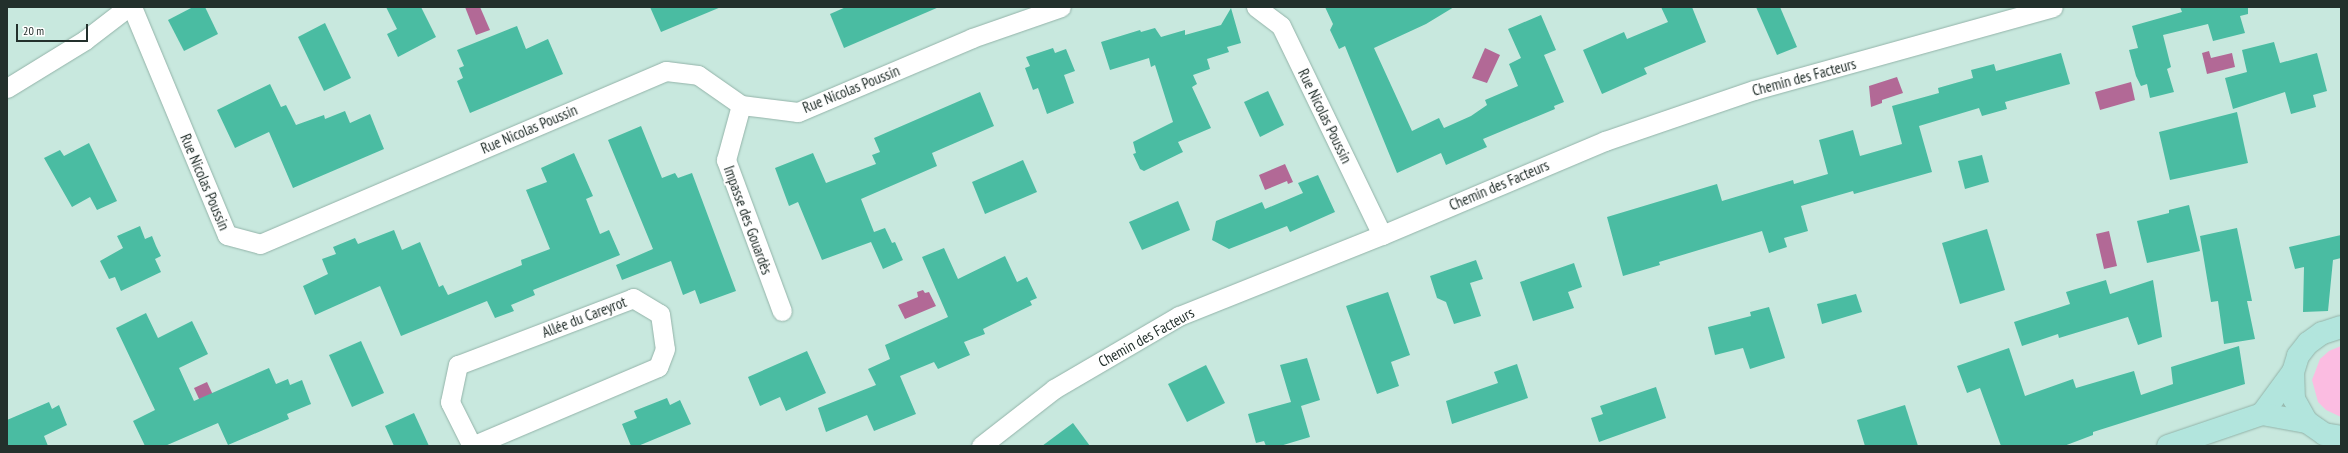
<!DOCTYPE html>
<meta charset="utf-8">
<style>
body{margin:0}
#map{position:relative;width:2348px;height:453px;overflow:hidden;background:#c8e8de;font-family:"PT Sans Narrow",sans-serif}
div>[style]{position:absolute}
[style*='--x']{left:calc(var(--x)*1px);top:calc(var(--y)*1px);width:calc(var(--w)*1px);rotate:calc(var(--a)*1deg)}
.green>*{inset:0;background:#fbbce1}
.water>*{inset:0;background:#b26996}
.building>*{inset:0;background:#4abca2}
.roads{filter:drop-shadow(0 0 1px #93b3a9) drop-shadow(0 0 1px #93b3a9)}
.street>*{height:19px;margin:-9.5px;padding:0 9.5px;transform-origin:9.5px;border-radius:9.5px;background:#fff}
.secondary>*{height:22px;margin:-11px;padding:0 11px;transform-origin:11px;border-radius:11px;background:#b2e5dd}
span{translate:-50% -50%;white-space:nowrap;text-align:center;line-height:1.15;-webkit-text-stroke:3.5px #fff;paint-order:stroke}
.street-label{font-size:15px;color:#23302c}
.frame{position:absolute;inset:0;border:8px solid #23302c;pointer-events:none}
.scale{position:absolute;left:16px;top:24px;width:72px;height:18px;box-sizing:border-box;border:2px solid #23302c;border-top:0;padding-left:5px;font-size:12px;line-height:14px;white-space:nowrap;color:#23302c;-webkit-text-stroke:3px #fff;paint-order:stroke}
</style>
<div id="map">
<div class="green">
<div style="clip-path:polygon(2341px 346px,2341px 417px,2326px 410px,2318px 402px,2312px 380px,2320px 359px,2329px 351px)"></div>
</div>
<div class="water">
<div style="clip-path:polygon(465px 7px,480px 7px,490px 30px,476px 35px)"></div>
<div style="clip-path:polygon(1485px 48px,1500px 55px,1487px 83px,1472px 78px)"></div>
<div style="clip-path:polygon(2209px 51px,2211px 58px,2232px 53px,2235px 67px,2207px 74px,2202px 53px)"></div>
<div style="clip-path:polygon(1897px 77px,1903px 93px,1882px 100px,1882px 103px,1871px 107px,1869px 86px)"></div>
<div style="clip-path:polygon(2131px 82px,2135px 100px,2100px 110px,2095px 92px)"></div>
<div style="clip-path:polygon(1285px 164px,1293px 182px,1288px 184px,1287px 181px,1265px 190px,1259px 175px)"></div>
<div style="clip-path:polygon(2109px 231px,2117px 266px,2104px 269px,2096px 234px)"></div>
<div style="clip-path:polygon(923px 290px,925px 293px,929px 292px,936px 306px,905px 319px,898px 305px,918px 297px,917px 292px)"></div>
<div style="clip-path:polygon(207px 382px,219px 408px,206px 414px,194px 388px)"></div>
</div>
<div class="building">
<div style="clip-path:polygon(193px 7px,205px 7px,218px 34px,184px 51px,168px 20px)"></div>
<div style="clip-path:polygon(386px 7px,421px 7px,436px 37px,398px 57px,387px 34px,397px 29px)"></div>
<div style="clip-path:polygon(650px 7px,721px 7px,661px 32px)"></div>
<div style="clip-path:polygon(846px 7px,939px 7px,844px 48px,830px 14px)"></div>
<div style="clip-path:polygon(1325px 7px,1454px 7px,1426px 24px,1374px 48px,1412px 131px,1439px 118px,1444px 128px,1471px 116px,1487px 105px,1485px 100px,1518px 86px,1509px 64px,1521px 58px,1508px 29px,1541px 15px,1556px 50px,1544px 55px,1564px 102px,1554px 106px,1555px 109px,1483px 139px,1487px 147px,1446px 165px,1441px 153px,1397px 173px,1345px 46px,1339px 49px,1330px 30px,1333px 24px)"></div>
<div style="clip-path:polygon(1661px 7px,1692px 7px,1706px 42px,1644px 68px,1647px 74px,1602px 94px,1583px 50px,1624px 32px,1627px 39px,1668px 22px)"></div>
<div style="clip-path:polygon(1756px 7px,1780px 7px,1797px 47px,1777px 55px)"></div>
<div style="clip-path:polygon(2180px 7px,2248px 7px,2248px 14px,2240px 16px,2245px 33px,2213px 41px,2208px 24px,2163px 35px,2171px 67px,2167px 69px,2174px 92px,2150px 98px,2147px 84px,2141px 86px,2136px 76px,2129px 50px,2138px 48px,2132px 26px,2182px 12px)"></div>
<div style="clip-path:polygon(1231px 8px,1241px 43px,1227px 47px,1229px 52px,1207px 59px,1210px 69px,1193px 75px,1197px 84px,1192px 87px,1211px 128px,1178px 142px,1183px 152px,1144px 171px,1140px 169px,1133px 154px,1136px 153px,1133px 142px,1173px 122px,1155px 65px,1151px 67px,1149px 58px,1110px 70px,1101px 42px,1140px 30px,1141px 32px,1155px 28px,1161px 37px,1185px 30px,1185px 35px,1221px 25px)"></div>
<div style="clip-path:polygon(325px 23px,351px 78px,324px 91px,298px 37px)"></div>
<div style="clip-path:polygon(517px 26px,526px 49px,548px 39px,563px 74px,470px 113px,457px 81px,463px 78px,459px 68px,464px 66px,457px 50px)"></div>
<div style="clip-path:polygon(2274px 42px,2280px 63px,2317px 53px,2327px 91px,2313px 95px,2316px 107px,2291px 114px,2285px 92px,2233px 109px,2225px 78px,2247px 72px,2242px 50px)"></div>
<div style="clip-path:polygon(1053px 48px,1055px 53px,1066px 49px,1075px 71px,1064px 75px,1074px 103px,1047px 114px,1038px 88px,1033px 90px,1025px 68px,1030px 66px,1026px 57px)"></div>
<div style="clip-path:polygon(2061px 53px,2070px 84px,2005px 102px,2007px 109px,1982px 116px,1979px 108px,1919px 126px,1932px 172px,1854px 194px,1853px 191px,1801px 206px,1808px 231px,1784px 238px,1787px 247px,1769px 253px,1762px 231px,1659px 262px,1660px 265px,1623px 276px,1607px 217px,1717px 184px,1722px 201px,1793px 180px,1794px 184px,1828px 174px,1819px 140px,1853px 130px,1860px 156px,1902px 144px,1892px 106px,1939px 93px,1938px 88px,1973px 78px,1971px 70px,1994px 64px,1996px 71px)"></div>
<div style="clip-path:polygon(270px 84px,281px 107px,286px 105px,296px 125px,324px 115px,325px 119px,345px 111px,350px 123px,370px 114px,384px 149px,293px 188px,269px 132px,235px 148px,217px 110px)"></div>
<div style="clip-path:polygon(1268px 91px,1284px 125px,1260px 137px,1244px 102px)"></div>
<div style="clip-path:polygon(980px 92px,994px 126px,932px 153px,937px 166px,861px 199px,874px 232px,885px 228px,892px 243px,895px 242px,903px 260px,883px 269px,871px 242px,822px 260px,798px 202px,789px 206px,775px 168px,813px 153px,826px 183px,876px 164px,872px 155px,880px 152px,874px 138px)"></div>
<div style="clip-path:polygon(2237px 112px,2248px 163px,2170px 180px,2159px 132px)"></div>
<div style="clip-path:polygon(641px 126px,662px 178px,675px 173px,678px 178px,692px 173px,736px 291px,700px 304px,695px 290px,683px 295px,671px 261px,622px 280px,616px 265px,653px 249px,608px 140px)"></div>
<div style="clip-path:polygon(89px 143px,117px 201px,97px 210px,90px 197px,72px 207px,44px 158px,60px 150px,64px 156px)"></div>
<div style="clip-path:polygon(574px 153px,593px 196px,586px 199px,600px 234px,609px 230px,620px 255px,533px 290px,535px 295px,511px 305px,514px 311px,495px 318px,487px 301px,401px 336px,380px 286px,315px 315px,303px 286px,328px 274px,322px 259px,336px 254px,333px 247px,355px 238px,358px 244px,394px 230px,402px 250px,420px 242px,439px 287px,443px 285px,448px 295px,522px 265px,521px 260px,550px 249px,526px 190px,547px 182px,541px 168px)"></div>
<div style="clip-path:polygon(1982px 155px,1989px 182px,1965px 189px,1958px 161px)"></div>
<div style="clip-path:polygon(1023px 160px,1037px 192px,985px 214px,972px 182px)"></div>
<div style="clip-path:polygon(1318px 175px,1335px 212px,1290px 232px,1287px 226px,1229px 249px,1212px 240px,1216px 221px,1262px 202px,1265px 209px,1303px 193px,1298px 183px)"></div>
<div style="clip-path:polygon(1178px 201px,1190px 230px,1142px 250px,1129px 222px)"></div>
<div style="clip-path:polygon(2189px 205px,2200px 251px,2147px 263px,2137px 221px,2169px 213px,2169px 210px)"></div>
<div style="clip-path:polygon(140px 226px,145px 239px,152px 236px,156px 246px,161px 256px,155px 259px,161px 272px,121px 291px,115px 277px,109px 279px,100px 261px,123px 248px,117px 236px)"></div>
<div style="clip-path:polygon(2237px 228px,2252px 301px,2247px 301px,2255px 339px,2224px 344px,2218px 301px,2211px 302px,2200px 236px)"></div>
<div style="clip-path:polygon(1987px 229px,2005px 290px,1960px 304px,1942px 243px)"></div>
<div style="clip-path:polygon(2341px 235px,2341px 258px,2333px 260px,2328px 311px,2303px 312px,2304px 267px,2295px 269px,2289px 247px)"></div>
<div style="clip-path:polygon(944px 248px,958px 279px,1005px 256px,1017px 282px,1027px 277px,1037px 298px,1030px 301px,1032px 305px,983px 329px,985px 334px,964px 342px,970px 355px,938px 369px,934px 362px,900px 376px,916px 414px,874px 431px,867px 415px,826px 432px,818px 408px,876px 385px,868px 369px,890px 359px,885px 345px,948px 317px,922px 257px)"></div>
<div style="clip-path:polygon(1476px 260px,1483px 279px,1470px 283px,1481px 316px,1454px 324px,1446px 302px,1437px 298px,1430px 276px)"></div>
<div style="clip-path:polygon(1574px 263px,1582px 287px,1568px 292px,1574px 308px,1533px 321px,1520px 282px)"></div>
<div style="clip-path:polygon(2106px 280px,2110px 294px,2153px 280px,2162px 337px,2138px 345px,2128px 317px,2059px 338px,2058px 334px,2022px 346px,2014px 322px,2070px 304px,2066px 292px)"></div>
<div style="clip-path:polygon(1388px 292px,1410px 355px,1391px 362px,1399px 386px,1377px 394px,1346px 306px)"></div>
<div style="clip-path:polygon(1856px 294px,1862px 312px,1822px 324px,1817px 304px)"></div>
<div style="clip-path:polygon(1769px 307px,1785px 358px,1750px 369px,1743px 348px,1715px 355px,1708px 327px,1751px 316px,1750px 312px)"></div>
<div style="clip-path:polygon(146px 313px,158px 338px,192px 321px,208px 354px,179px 368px,194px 401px,269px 368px,276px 384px,288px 379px,290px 385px,302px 380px,311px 404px,287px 414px,289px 419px,228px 445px,218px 423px,165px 446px,145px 446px,133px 421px,155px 410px,116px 328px)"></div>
<div style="clip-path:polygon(361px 341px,384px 393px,352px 407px,329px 355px)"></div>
<div style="clip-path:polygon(2239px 346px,2245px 384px,2093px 432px,2093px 435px,2064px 446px,2001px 446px,1980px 388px,1967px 393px,1957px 366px,2009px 348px,2025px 396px,2073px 379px,2076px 388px,2134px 371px,2141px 395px,2173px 384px,2171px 367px)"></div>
<div style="clip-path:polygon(807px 351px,826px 393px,786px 411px,780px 397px,760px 406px,748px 377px)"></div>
<div style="clip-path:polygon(1307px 358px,1320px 400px,1301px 406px,1310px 437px,1280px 446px,1266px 446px,1264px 441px,1256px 443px,1248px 414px,1291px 402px,1280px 365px)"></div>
<div style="clip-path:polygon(1517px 364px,1528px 398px,1452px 424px,1446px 401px,1498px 383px,1494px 372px)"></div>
<div style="clip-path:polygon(1206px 365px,1225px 403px,1187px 422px,1168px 384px)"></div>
<div style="clip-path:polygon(1656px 387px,1666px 418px,1599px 442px,1591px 418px,1603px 414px,1600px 406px)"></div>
<div style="clip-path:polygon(667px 398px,670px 405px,680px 400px,691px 424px,638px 446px,631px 446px,622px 424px,637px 418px,634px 411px)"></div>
<div style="clip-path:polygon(49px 402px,52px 409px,59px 405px,67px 425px,44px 436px,48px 446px,7px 446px,7px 420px)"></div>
<div style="clip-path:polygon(1905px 405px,1918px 446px,1865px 446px,1857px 420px)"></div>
<div style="clip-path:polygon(414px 413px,429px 446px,394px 446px,385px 426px)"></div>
<div style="clip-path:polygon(1073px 423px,1090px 446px,1042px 446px)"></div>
</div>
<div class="roads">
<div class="street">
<div style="--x:132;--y:7;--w:247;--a:67.4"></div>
<div style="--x:227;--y:235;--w:34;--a:15"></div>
<div style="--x:260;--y:244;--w:441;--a:-23.1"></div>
<div style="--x:666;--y:71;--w:32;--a:7"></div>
<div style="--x:698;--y:75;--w:52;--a:34.9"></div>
<div style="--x:741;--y:105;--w:57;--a:7"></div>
<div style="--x:798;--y:112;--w:189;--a:-23"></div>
<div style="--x:972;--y:38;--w:94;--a:-19.2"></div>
<div style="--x:1256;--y:7;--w:31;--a:37"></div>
<div style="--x:1281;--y:26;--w:232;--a:64.2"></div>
<div style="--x:7;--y:88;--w:92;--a:-31.6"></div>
<div style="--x:85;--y:40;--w:54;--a:-37.5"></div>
<div style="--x:741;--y:105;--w:57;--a:105.3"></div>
<div style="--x:726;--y:160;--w:161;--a:69.7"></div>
<div style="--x:633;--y:298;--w:31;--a:31"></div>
<div style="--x:660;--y:314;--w:35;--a:82"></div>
<div style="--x:665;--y:349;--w:19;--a:111"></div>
<div style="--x:658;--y:367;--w:202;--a:157"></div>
<div style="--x:472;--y:446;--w:49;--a:-116.6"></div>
<div style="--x:450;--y:402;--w:38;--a:-78"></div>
<div style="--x:458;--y:365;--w:187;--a:-20.9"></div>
<div style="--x:981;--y:446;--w:93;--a:-38"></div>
<div style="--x:1054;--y:389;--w:145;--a:-30.3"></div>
<div style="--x:1179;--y:316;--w:219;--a:-21.8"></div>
<div style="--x:1382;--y:235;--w:242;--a:-22.9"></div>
<div style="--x:1605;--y:141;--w:157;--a:-18.9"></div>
<div style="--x:1754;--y:90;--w:310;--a:-15.5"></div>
</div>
<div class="secondary">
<div style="--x:2341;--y:327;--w:20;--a:162"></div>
<div style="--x:2322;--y:333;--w:17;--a:144"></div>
<div style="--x:2308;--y:343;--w:16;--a:128"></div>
<div style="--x:2298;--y:356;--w:17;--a:107"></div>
<div style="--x:2293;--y:372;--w:27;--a:88"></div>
<div style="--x:2294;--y:399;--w:26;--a:61"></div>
<div style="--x:2307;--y:422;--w:21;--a:35"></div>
<div style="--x:2324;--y:434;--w:17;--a:10"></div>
<div style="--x:2262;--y:414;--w:52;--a:-53.6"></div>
<div style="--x:2168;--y:446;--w:99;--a:-18.8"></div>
<div style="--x:2262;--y:414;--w:46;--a:10.1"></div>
</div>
</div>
<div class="street-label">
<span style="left:1804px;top:77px;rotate:-15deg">Chemin des Facteurs</span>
<span style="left:851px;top:89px;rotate:-22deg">Rue Nicolas Poussin</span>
<span style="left:1325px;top:116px;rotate:64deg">Rue Nicolas Poussin</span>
<span style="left:529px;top:129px;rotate:-23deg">Rue Nicolas Poussin</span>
<span style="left:205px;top:182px;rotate:67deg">Rue Nicolas Poussin</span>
<span style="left:1499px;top:185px;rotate:-23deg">Chemin des Facteurs</span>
<span style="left:748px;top:220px;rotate:70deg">Impasse des Gouardès</span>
<span style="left:584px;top:317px;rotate:-21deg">Allée du Careyrot</span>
<span style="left:1146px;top:337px;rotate:-29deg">Chemin des Facteurs</span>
</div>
<div class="frame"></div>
<div class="scale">20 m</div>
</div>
